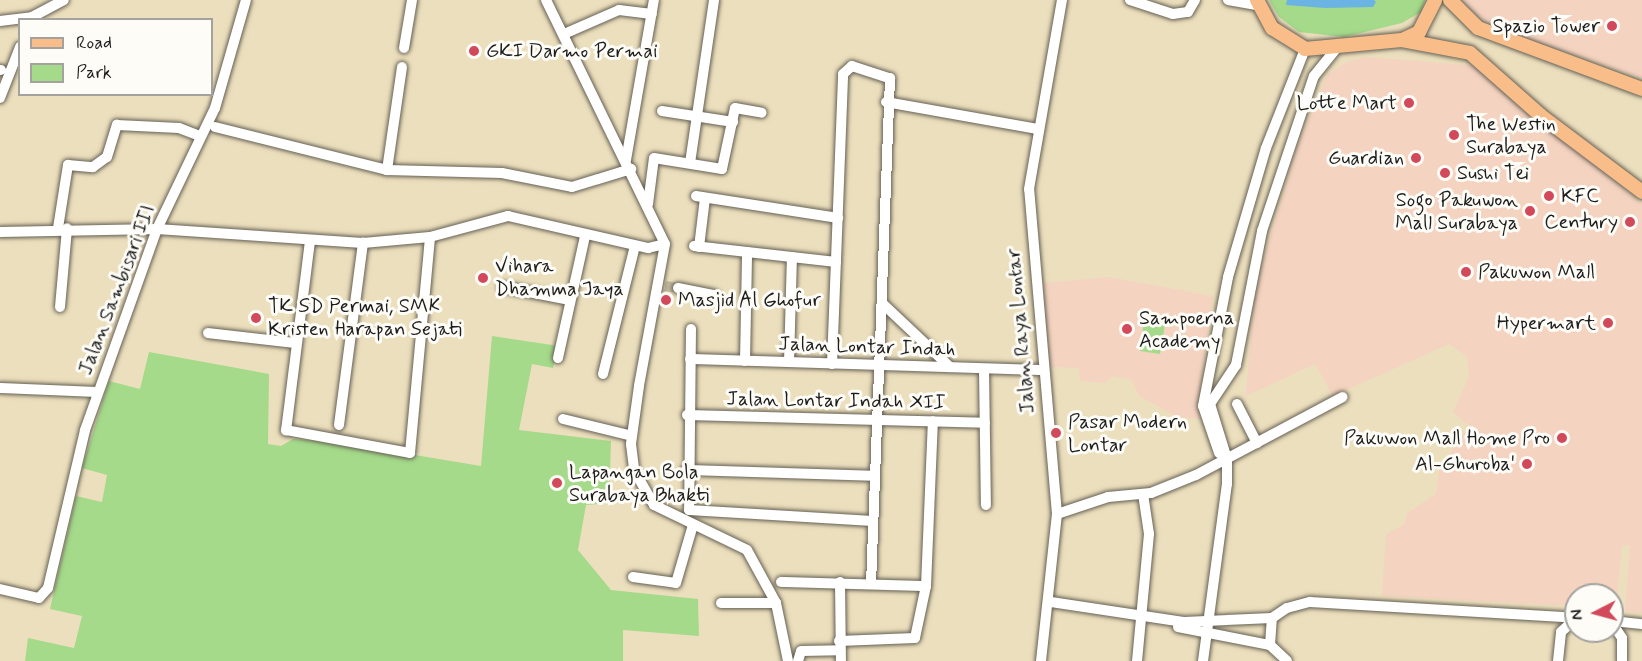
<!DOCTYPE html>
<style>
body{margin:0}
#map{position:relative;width:1642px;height:661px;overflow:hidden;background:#ecdfbd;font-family:Mynerve,sans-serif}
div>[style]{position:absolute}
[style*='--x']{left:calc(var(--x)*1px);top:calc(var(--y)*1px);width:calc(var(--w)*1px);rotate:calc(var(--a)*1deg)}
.built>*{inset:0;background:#f4d3c0}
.green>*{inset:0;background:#a4da8a}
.water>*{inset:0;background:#6ab3e2}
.minor-tunnel>*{height:10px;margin-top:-5px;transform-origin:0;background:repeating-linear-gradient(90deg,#c2b89d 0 10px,transparent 0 15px)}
.roads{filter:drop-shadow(0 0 2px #656054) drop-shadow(0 0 2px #656054)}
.minor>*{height:10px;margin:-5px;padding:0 5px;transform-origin:5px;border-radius:5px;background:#fff}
.major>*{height:14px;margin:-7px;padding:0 7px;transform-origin:7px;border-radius:7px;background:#f8bd89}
.dots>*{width:16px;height:16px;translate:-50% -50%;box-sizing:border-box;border:3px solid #fdfcf7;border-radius:50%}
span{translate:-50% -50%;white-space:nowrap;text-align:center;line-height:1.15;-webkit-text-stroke:6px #fdfcf7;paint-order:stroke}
.poi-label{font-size:20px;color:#1c1c1c}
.right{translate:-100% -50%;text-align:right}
.left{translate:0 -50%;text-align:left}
.street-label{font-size:20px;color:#1c1c1c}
.legend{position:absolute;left:18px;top:18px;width:195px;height:78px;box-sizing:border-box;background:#fdfcf7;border:2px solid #a3a29f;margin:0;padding:8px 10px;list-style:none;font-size:18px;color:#1c1c1c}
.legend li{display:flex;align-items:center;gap:12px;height:30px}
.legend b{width:30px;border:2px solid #a3a29f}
.north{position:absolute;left:1564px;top:583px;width:60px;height:60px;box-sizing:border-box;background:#fdfcf7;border:2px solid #a3a29f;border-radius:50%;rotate:264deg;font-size:16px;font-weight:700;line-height:24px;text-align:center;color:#1c1c1c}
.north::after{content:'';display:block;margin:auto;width:21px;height:27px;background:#d1495b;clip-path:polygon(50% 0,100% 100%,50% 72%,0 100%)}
</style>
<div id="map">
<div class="built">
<div style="clip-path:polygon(1462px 0,1642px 0,1642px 78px,1506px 32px,1474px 16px)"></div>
<div style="clip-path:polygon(1367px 57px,1477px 66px,1642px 204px,1642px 613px,1625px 611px,1630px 546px,1622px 545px,1616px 608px,1612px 595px,1576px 595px,1576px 606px,1382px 596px,1386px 534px,1404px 525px,1407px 513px,1436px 494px,1440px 467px,1469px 426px,1453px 412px,1469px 376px,1467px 356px,1449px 344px,1333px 396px,1315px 364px,1246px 396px,1254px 291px,1297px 147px,1327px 75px,1347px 62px)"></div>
<div style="clip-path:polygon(1109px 277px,1213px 296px,1198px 400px,1200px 419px,1177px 417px,1139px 396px,1132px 380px,1112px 376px,1105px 383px,1080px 381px,1079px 368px,1046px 367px,1044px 283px)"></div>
</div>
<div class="green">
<div style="clip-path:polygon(1269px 0,1425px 0,1421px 12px,1402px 23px,1344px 37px,1299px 32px,1279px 17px)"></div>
<div style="clip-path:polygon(1144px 321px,1165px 324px,1160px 354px,1140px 351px)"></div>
<div style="clip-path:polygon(492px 336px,559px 346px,553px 368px,532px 364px,519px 430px,611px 441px,609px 503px,586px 505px,578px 550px,611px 590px,698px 599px,699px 636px,623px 630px,623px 661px,25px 661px,28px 638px,74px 648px,82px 616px,50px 609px,76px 496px,102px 502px,107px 475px,82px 468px,109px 381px,140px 389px,149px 352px,269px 374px,268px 444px,281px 446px,293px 439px,343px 443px,481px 466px)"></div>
</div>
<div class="water">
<div style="clip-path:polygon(1287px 0,1374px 0,1376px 2px,1373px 7px,1325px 8px,1286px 5px)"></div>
</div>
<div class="minor-tunnel">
<div style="--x:665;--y:286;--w:13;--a:9"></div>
</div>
<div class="roads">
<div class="minor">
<div style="--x:546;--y:0;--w:271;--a:64"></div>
<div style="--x:665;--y:244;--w:144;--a:100.4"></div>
<div style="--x:639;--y:386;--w:59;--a:97.9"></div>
<div style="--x:631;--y:444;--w:26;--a:83"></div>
<div style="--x:634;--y:470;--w:40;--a:60.3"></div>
<div style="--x:654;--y:505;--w:103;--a:25.8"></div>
<div style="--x:747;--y:550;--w:60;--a:61.3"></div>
<div style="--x:776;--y:603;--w:59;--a:78.3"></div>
<div style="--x:1130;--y:0;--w:45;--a:18"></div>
<div style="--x:1173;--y:14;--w:15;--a:-8"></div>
<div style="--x:1188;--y:12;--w:14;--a:-60"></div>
<div style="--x:1228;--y:0;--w:29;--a:10"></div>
<div style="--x:0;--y:21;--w:32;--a:-7"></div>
<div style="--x:32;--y:17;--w:36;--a:-28"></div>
<div style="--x:564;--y:34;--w:60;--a:-23.6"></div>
<div style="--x:619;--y:10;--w:33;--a:7"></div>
<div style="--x:404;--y:48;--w:49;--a:-80.5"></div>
<div style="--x:0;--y:70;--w:1;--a:0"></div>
<div style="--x:0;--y:98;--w:55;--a:-68.6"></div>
<div style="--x:886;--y:102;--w:154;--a:10.1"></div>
<div style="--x:662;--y:111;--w:72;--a:8.8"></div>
<div style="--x:215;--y:127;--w:177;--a:14"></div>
<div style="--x:387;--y:170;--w:115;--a:1.5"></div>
<div style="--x:502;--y:173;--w:71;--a:11.3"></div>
<div style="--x:572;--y:187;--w:62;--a:-17"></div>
<div style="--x:626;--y:160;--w:162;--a:-80.1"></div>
<div style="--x:690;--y:163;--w:165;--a:-81.6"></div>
<div style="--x:387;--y:170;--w:104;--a:-81.7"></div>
<div style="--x:696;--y:196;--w:144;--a:8.8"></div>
<div style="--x:648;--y:204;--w:46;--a:-82.6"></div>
<div style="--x:654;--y:158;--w:69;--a:9.2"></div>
<div style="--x:722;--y:169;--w:62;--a:-78"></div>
<div style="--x:735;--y:108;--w:27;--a:10"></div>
<div style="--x:58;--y:228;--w:64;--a:-81"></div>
<div style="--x:68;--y:165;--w:25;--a:5"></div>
<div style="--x:93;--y:167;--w:17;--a:-36"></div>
<div style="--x:107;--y:157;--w:34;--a:-73"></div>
<div style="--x:117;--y:125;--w:62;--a:2.8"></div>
<div style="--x:179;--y:128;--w:22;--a:21"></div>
<div style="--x:0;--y:232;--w:157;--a:-1.1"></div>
<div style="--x:157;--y:229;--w:206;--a:3.9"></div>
<div style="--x:363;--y:243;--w:67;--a:-5.1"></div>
<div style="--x:430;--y:237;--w:81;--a:-15.1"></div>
<div style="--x:508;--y:216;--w:144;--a:12.9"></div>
<div style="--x:648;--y:248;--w:17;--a:-13"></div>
<div style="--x:310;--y:241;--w:191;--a:97.2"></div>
<div style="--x:286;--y:430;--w:126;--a:10.5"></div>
<div style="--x:410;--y:453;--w:217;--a:-84.7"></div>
<div style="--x:694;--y:246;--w:143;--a:6.4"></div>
<div style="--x:699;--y:247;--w:49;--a:-83"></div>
<div style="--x:503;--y:287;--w:67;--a:11.1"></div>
<div style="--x:678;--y:288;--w:37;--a:11"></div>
<div style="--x:882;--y:303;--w:93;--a:43.3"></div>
<div style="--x:60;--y:307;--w:79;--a:-84.9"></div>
<div style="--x:691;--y:329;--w:181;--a:90.6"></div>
<div style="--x:689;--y:510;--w:184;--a:3.4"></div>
<div style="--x:208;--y:333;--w:87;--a:6.6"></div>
<div style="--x:558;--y:358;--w:125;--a:-77.5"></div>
<div style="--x:690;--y:359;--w:353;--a:1.8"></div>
<div style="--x:745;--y:361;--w:109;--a:-88.9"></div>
<div style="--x:789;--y:362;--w:105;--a:-88.4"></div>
<div style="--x:832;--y:364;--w:290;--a:-87.8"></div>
<div style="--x:843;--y:74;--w:12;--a:-42"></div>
<div style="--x:852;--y:66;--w:40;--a:18"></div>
<div style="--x:890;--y:78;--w:505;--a:92.15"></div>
<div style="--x:984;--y:369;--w:136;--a:89.2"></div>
<div style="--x:603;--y:374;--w:132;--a:-76"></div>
<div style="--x:0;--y:388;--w:98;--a:2.3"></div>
<div style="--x:1237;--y:404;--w:44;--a:62.9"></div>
<div style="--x:687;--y:415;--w:298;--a:1.5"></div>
<div style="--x:563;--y:419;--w:71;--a:13.8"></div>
<div style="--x:339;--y:425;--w:184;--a:-82.5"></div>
<div style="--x:1219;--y:453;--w:50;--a:-108.8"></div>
<div style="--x:1203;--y:406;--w:131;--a:-79"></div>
<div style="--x:1228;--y:277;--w:134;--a:-73.6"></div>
<div style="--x:1266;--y:148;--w:106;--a:-68.5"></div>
<div style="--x:686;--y:470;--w:189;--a:1.8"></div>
<div style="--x:1057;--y:514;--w:54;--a:-18.4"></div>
<div style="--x:1108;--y:497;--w:43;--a:-5.3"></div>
<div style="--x:1151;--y:493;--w:48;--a:-21.8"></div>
<div style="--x:1196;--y:475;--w:166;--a:-28"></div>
<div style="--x:633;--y:577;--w:43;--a:7.9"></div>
<div style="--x:676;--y:583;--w:60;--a:-73.7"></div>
<div style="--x:781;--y:582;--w:145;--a:1.6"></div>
<div style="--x:840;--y:582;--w:79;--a:89.3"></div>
<div style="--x:0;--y:589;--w:40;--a:13"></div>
<div style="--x:39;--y:598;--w:13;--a:-48"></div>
<div style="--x:48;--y:588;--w:162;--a:-76.8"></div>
<div style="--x:85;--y:430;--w:214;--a:-70.3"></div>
<div style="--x:157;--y:229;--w:134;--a:-64.4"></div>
<div style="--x:215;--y:108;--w:112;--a:-74"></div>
<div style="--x:1051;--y:602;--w:134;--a:8.6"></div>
<div style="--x:1184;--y:622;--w:88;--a:-2.6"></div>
<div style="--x:1272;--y:618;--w:18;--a:-34"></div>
<div style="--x:1287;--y:608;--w:24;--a:-15"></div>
<div style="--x:1310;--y:602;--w:266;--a:3.4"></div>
<div style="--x:721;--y:603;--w:55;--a:0"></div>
<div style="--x:1612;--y:621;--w:30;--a:6"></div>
<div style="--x:1612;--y:623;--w:18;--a:56"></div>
<div style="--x:1622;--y:638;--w:23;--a:90"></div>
<div style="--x:1178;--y:627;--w:94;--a:11.1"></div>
<div style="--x:1270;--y:645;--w:23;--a:43"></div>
<div style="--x:839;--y:641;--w:76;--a:-2.3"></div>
<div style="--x:915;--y:638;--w:53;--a:-78.1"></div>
<div style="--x:926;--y:586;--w:165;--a:-87.6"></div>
<div style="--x:1270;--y:645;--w:27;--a:-86"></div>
<div style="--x:798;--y:661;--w:10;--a:-73"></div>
<div style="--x:801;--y:651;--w:39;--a:-1"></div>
<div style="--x:1041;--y:661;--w:148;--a:-83.8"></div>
<div style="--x:1057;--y:514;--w:326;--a:-94.9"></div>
<div style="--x:1029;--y:189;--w:192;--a:-80.1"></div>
<div style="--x:1137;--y:661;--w:128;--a:-84.6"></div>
<div style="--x:1149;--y:534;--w:40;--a:-98.5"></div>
<div style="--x:1203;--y:661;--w:179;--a:-82.3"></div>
<div style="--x:1227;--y:484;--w:25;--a:-90"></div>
<div style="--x:1227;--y:459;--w:58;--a:-107.2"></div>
<div style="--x:1210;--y:404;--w:47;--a:-56.3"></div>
<div style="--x:1236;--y:365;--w:136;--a:-79"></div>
<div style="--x:1262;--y:231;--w:163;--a:-71.5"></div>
<div style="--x:1314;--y:76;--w:33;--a:-51"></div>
<div style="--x:1558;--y:661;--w:29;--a:-84"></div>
<div style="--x:1561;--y:632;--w:21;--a:-43"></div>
</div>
<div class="major">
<div style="--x:1257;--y:0;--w:32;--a:62"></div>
<div style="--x:1272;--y:28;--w:39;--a:32"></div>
<div style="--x:1305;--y:49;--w:97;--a:-5.3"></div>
<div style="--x:1402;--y:40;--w:69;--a:10.8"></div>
<div style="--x:1470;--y:53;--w:94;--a:41.5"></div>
<div style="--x:1540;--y:115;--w:128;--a:37"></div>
<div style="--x:1450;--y:0;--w:40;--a:45"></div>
<div style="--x:1478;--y:28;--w:175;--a:20.4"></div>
<div style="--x:1402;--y:40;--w:19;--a:-25"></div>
<div style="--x:1419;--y:32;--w:36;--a:-63"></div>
</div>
</div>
<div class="dots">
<div style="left:1612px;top:26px;background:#d1495b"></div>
<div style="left:474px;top:51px;background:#d1495b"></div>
<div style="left:1409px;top:103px;background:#d1495b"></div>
<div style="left:1454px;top:135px;background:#d1495b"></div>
<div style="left:1416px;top:158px;background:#d1495b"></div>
<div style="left:1445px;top:173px;background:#d1495b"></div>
<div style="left:1549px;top:196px;background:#d1495b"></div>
<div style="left:1530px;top:211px;background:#d1495b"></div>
<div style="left:1630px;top:222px;background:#d1495b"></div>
<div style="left:1466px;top:272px;background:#d1495b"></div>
<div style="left:483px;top:278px;background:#d1495b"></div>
<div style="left:666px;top:300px;background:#d1495b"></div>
<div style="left:256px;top:318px;background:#d1495b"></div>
<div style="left:1608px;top:323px;background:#d1495b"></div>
<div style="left:1127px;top:329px;background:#d1495b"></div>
<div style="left:1056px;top:433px;background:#d1495b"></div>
<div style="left:1562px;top:438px;background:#d1495b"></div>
<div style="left:1527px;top:464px;background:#d1495b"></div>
<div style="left:557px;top:483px;background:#d1495b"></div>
</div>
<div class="poi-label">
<span class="right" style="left:1600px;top:26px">Spazio Tower</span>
<span class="left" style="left:486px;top:51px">GKI Darmo Permai</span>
<span class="right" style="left:1397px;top:103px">Lotte Mart</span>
<span class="left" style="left:1466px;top:136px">The Westin<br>Surabaya</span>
<span class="right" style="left:1404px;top:158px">Guardian</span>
<span class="left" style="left:1457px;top:173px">Sushi Tei</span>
<span class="left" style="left:1561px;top:196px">KFC</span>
<span class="right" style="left:1518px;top:212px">Sogo Pakuwon<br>Mall Surabaya</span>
<span class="right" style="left:1618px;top:222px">Century</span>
<span class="left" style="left:495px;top:278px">Vihara<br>Dhamma Jaya</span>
<span class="left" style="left:1478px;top:272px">Pakuwon Mall</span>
<span class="left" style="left:678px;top:300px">Masjid Al Ghofur</span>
<span class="left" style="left:268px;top:318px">TK SD Permai, SMK<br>Kristen Harapan Sejati</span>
<span class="left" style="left:1139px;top:330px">Sampoerna<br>Academy</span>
<span class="right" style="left:1596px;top:323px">Hypermart</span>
<span class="left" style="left:1068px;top:434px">Pasar Modern<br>Lontar</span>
<span class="right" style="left:1550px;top:438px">Pakuwon Mall Home Pro</span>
<span class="right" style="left:1515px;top:464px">Al-Ghuroba'</span>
<span class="left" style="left:569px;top:484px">Lapangan Bola<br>Surabaya Bhakti</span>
</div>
<div class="street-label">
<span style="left:117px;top:290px;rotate:-69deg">Jalan Sambisari III</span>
<span style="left:1021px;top:331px;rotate:-95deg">Jalan Raya Lontar</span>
<span style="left:867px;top:347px;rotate:2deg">Jalan Lontar Indah</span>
<span style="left:836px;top:401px;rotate:1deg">Jalan Lontar Indah XII</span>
</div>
<ul class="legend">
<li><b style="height:8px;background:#f8bd89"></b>Road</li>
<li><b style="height:16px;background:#a4da8a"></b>Park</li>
</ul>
<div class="north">N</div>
</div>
